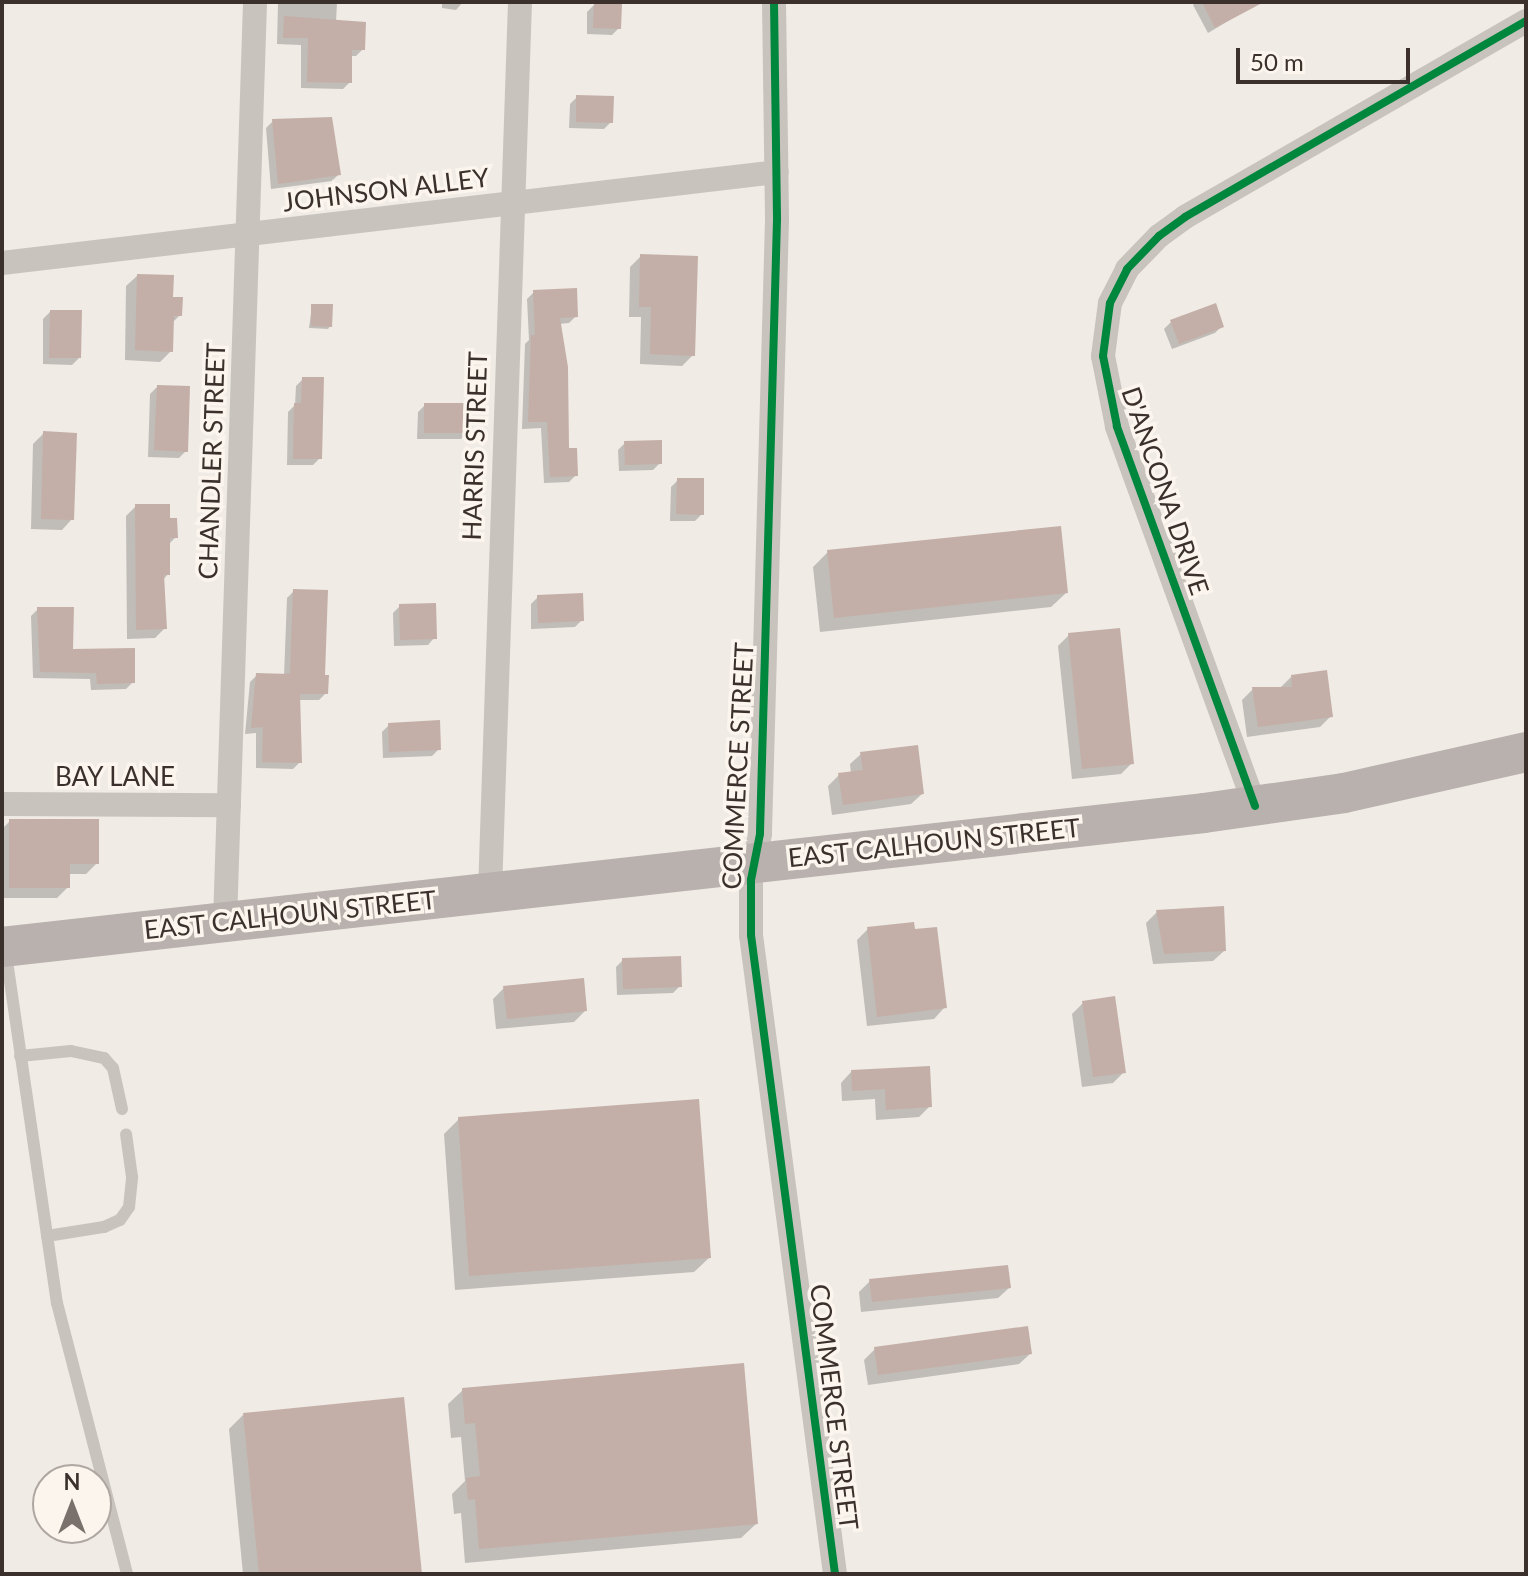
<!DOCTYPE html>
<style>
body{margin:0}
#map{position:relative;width:1528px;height:1576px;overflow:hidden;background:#f0ebe5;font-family:Lato,sans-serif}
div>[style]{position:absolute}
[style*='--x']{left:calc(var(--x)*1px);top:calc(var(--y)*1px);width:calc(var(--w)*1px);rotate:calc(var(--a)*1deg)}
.shadow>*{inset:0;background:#0003}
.building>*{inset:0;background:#c3afa7}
.lane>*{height:12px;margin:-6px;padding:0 6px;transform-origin:6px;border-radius:6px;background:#c9c3be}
.street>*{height:24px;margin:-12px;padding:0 12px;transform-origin:12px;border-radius:12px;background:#c9c3be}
.primary>*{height:40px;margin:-20px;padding:0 20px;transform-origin:20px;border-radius:20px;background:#b8b1ad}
.cycleway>*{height:8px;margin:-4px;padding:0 4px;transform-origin:4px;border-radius:4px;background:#00873e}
span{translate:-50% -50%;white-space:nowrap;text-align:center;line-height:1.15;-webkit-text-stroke:7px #fbf5ee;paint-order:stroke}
.street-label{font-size:26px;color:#3b302b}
.frame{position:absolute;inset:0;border:4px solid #3b302b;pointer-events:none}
.north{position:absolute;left:32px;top:1464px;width:80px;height:80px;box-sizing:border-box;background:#fbf5ee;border:2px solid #aea6a0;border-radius:50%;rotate:0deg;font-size:22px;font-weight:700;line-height:32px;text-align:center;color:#3b302b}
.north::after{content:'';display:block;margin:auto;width:28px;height:36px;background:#7a716c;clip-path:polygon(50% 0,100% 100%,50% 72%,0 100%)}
.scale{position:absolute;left:1236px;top:48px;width:174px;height:36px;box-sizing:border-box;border:4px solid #3b302b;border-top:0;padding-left:10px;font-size:24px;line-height:28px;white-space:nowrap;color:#3b302b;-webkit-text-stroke:6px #fbf5ee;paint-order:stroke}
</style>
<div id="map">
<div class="shadow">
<div style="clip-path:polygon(278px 2px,337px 2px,336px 22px,363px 49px,356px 56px,350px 56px,350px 82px,343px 89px,301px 88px,301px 45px,277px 44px)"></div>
<div style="clip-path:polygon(442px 2px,463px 2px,456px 10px,442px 8px)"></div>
<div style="clip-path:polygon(1196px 2px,1251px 2px,1253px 6px,1208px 33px,1193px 5px)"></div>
<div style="clip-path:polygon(594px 5px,619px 28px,612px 35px,587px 34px,587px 12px)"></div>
<div style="clip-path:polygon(577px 97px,611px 122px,604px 129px,569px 128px,570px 104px)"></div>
<div style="clip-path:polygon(273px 121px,339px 174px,332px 181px,271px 189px,266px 128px)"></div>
<div style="clip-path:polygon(641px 256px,693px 355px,682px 366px,640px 364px,641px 317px,629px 317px,630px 267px)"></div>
<div style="clip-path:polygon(137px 276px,171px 299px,180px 315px,171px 324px,171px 351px,160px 362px,125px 360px,126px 286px)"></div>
<div style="clip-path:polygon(534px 292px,576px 316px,569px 323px,558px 324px,567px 450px,576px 475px,569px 482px,544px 483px,541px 428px,522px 429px,525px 344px,529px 340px,527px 299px)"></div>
<div style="clip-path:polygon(312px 306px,330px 326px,328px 329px,309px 328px)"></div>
<div style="clip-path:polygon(50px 312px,79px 358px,72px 365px,43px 364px,43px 319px)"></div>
<div style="clip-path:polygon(1171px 322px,1222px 326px,1215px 333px,1172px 349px,1164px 329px)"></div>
<div style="clip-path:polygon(303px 379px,320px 458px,313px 465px,287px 465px,288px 412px,295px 405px,296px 386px)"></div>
<div style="clip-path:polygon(157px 387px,186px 451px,179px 458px,148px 457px,150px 394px)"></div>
<div style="clip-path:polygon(425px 405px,467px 432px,461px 439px,417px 439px,418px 412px)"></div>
<div style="clip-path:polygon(44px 433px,72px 519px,62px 530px,31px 529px,33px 444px)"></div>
<div style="clip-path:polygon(625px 443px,660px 463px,653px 470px,619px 471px,618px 450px)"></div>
<div style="clip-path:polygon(678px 480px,702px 514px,695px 521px,670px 521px,671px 487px)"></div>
<div style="clip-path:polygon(136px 506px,168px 520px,176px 537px,168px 545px,168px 574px,163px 580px,165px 628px,155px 638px,127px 639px,126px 516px)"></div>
<div style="clip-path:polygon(828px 552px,1066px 593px,1051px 607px,820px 632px,813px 567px)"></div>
<div style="clip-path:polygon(294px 591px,326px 693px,319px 700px,298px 700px,300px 762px,293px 769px,256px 768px,256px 733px,245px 734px,250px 682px,257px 675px,284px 676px,287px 598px)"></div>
<div style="clip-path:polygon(538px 597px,582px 620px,575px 627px,531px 629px,531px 604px)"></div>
<div style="clip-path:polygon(400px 606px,434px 638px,428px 645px,394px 646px,393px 613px)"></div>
<div style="clip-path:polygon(38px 609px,71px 651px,133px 682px,126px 689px,91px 690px,90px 679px,33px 678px,31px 616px)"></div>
<div style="clip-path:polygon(1069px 635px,1132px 763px,1121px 774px,1072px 779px,1058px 646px)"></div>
<div style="clip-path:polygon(1291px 677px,1331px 716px,1320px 727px,1247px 737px,1242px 700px,1253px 689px,1280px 688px)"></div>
<div style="clip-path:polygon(389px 725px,439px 749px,432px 756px,383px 758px,382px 732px)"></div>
<div style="clip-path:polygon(861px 754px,922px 794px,911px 804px,832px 815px,828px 786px,839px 775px,851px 774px,850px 764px)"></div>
<div style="clip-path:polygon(10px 821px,97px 863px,86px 874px,68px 874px,68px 887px,57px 898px,2px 898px,2px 829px)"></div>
<div style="clip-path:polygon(1157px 912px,1224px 951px,1213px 961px,1153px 964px,1146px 923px)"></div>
<div style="clip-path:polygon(868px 929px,913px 931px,944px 1008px,934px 1019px,867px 1026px,857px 940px)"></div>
<div style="clip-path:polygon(623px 960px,680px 986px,673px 993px,617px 995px,616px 967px)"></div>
<div style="clip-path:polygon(504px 988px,585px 1011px,574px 1022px,496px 1029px,493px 999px)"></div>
<div style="clip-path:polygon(1083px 1003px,1124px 1072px,1113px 1083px,1082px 1087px,1072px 1014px)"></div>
<div style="clip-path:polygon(851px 1072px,930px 1106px,919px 1117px,876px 1120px,875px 1099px,842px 1101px,841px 1083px)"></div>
<div style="clip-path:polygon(459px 1119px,709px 1258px,694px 1272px,455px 1290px,444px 1134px)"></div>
<div style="clip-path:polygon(870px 1281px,1009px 1288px,998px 1298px,861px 1312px,859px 1292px)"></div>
<div style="clip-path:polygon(875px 1349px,1030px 1354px,1019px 1364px,868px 1385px,864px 1360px)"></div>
<div style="clip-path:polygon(463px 1390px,756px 1524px,741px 1538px,465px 1563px,461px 1513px,454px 1514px,452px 1494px,465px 1481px,461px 1437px,451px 1438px,448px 1404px)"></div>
<div style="clip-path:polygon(243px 1415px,420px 1574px,243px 1574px,229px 1429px)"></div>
</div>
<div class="building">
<div style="clip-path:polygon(1202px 2px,1264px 2px,1215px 28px)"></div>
<div style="clip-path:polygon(594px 3px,622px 4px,621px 29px,593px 28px)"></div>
<div style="clip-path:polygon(284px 16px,366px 22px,365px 50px,352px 50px,352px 83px,307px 82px,308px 38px,283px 38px)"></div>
<div style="clip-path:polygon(576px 95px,614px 96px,613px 123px,576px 122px)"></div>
<div style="clip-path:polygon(332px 117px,341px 175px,278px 184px,272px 119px)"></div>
<div style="clip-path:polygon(640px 254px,698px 256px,695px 356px,650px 354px,651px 307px,639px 307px)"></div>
<div style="clip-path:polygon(137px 274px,174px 275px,173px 297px,183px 297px,182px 316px,174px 316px,173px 352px,135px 350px)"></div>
<div style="clip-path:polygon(577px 288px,578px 317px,560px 318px,568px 367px,569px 448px,577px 448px,578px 476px,550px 477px,547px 422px,528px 422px,531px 335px,535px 335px,533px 290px)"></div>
<div style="clip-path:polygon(1216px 303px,1224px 327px,1179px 344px,1170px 320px)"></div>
<div style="clip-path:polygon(311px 304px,333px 304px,332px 327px,311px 326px)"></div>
<div style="clip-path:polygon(50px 310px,82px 310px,81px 358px,49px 358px)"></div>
<div style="clip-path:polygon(302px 377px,324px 377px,322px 459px,293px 459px,294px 403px,301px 403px)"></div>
<div style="clip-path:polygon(157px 385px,190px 386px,188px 452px,154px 450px)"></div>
<div style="clip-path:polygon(424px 403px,470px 403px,469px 433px,424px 433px)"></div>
<div style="clip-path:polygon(43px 431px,77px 433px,74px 520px,41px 519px)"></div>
<div style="clip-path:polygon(662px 440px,662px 464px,625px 465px,624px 441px)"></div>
<div style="clip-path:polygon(677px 478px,704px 478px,704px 515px,676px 514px)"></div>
<div style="clip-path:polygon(135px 504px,170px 504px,170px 518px,177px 518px,178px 538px,170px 538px,170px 575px,164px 575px,167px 629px,136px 630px)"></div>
<div style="clip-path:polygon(1061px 526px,1068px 593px,834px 618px,827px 550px)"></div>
<div style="clip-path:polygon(293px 589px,328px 590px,325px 675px,329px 675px,328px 694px,300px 694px,302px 763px,262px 762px,263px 727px,251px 728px,256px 673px,290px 674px)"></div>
<div style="clip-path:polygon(583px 593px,584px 621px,538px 623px,537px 595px)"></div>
<div style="clip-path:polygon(436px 603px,437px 639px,400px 640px,399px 604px)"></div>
<div style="clip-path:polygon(37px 607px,74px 607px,73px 649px,135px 648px,135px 683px,97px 684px,96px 673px,40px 672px)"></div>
<div style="clip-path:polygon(1120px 628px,1134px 764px,1082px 769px,1068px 633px)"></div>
<div style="clip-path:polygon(1327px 670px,1333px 717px,1258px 727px,1252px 687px,1292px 687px,1291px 675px)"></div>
<div style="clip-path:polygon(440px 720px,441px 750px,389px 752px,388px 723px)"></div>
<div style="clip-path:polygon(918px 745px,924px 794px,843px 805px,838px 773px,863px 770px,860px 752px)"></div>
<div style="clip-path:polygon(9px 819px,99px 819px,99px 864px,70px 864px,70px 888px,9px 888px)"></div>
<div style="clip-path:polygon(1224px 906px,1226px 951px,1164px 954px,1156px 910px)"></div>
<div style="clip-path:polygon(914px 922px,915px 929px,937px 927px,947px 1008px,877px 1017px,867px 927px)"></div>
<div style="clip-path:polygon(681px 956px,682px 987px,623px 989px,622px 958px)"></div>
<div style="clip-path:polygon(584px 978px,587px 1011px,507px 1019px,503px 986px)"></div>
<div style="clip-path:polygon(1115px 996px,1126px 1073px,1093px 1077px,1082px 1001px)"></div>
<div style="clip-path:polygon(930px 1066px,932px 1107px,886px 1110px,885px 1089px,852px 1091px,851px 1070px)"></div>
<div style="clip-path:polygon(699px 1099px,711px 1258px,469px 1276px,458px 1117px)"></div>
<div style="clip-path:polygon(1008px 1265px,1011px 1288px,872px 1302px,869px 1279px)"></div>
<div style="clip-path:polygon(1028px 1326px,1032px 1354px,878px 1375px,874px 1347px)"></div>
<div style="clip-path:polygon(744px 1363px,758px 1524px,479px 1549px,475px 1499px,468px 1500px,466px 1478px,480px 1476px,475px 1423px,465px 1424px,462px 1388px)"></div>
<div style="clip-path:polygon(404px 1397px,422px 1574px,259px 1574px,243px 1413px)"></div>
</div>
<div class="lane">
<div style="--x:6;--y:954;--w:353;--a:81.7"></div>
<div style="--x:57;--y:1303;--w:280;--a:75.5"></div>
<div style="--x:20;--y:1056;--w:51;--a:-5.6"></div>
<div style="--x:71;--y:1051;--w:34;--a:12"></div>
<div style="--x:104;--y:1058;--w:13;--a:48"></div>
<div style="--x:113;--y:1068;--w:42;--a:77.6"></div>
<div style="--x:47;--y:1236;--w:58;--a:-9"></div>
<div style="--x:104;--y:1227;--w:17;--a:-24"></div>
<div style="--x:120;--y:1220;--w:16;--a:-55"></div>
<div style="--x:129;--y:1207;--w:30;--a:-84"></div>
<div style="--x:132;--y:1177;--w:43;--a:-97.9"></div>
</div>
<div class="street">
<div style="--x:774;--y:2;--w:218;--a:89.2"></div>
<div style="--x:777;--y:220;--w:614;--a:91.59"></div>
<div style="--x:760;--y:834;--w:47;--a:101.1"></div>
<div style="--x:751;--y:880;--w:55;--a:90"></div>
<div style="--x:751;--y:935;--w:644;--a:82.51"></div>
<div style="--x:2;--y:263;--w:780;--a:-6.7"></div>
<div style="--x:2;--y:804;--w:227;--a:0.3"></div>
<div style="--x:1255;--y:806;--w:404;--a:-110"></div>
<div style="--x:1117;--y:426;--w:71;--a:-101.3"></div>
<div style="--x:1103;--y:356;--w:53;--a:-82.5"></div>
<div style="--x:1110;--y:303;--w:38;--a:-63"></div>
<div style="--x:1127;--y:269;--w:46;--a:-45.9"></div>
<div style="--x:1159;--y:236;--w:32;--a:-36"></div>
<div style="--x:1185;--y:217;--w:393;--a:-29.9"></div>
<div style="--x:490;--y:892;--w:891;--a:-88.07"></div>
<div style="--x:225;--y:922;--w:920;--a:-88.13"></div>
</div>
<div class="primary">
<div style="--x:2;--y:947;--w:1209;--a:-6.36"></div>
<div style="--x:1204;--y:813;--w:141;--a:-8.1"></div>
<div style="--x:1344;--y:793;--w:187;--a:-12.7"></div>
</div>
<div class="cycleway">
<div style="--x:774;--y:2;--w:218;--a:89.2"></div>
<div style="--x:777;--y:220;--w:614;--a:91.59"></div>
<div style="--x:760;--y:834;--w:47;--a:101.1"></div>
<div style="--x:751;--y:880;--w:55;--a:90"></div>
<div style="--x:751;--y:935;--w:644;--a:82.51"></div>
<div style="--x:1255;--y:806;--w:404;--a:-110"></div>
<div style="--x:1117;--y:426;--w:71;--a:-101.3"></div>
<div style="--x:1103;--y:356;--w:53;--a:-82.5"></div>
<div style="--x:1110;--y:303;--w:38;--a:-63"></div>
<div style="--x:1127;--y:269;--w:46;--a:-45.9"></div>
<div style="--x:1159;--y:236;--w:32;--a:-36"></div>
<div style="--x:1185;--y:217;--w:393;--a:-29.9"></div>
</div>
<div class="street-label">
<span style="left:386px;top:190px;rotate:-7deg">JOHNSON ALLEY</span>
<span style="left:475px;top:446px;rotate:-88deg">HARRIS STREET</span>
<span style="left:212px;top:461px;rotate:-88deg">CHANDLER STREET</span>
<span style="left:1165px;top:491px;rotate:71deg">D'ANCONA DRIVE</span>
<span style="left:738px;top:766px;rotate:-87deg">COMMERCE STREET</span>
<span style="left:115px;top:777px">BAY LANE</span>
<span style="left:934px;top:843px;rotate:-6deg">EAST CALHOUN STREET</span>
<span style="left:290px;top:915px;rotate:-6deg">EAST CALHOUN STREET</span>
<span style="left:834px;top:1407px;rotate:83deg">COMMERCE STREET</span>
</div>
<div class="frame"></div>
<div class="north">N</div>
<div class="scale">50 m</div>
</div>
